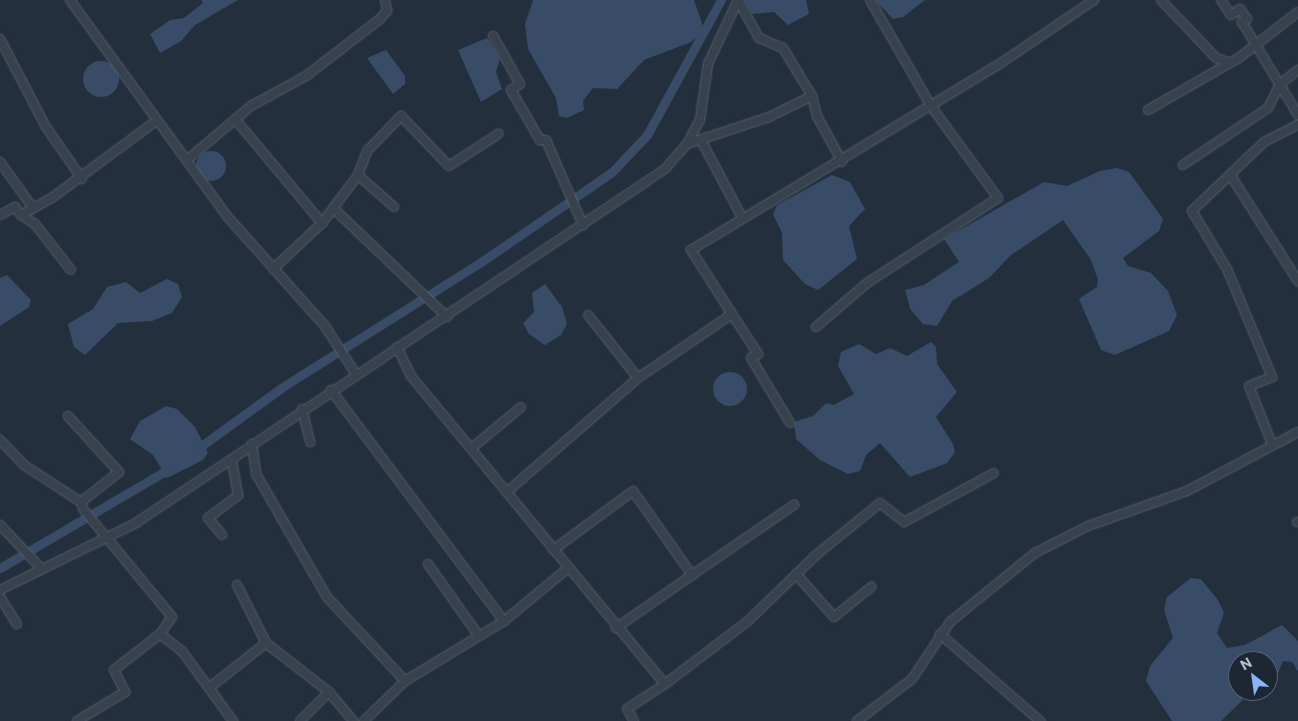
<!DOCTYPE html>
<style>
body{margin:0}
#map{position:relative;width:1298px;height:721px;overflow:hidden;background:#242f3e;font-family:Commissioner,sans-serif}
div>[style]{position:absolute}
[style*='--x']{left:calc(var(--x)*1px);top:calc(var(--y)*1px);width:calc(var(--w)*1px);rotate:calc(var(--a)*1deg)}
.water>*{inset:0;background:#394c67}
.round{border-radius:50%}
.canal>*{height:9px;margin:-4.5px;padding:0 4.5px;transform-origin:4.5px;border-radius:4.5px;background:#394c67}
.roads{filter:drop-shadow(0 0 1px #565f6c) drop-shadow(0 0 1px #565f6c)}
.minor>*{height:8px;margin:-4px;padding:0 4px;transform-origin:4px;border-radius:4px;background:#38414e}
span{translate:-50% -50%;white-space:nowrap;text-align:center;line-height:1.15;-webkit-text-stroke:4.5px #1d2633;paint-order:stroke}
.north{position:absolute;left:1228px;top:651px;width:50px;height:50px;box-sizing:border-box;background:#1d2633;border:1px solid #59626f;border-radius:50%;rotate:330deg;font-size:14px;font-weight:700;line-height:20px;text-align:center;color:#b4bcc9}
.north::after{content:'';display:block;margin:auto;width:18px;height:22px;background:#8ab4f8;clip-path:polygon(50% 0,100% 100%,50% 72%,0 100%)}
</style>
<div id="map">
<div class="water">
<div style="clip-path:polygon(201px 0,238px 0,195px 25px,181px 41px,160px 53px,150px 34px,170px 20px,184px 18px,203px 3px)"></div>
<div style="clip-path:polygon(533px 0,694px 0,702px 23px,701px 33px,691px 42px,644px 60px,617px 89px,593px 88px,583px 101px,584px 110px,567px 118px,559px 116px,556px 98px,528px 49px,525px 24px)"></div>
<div style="clip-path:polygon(744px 0,806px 0,809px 14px,788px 25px,774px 12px,752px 14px)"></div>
<div style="clip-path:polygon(875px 0,925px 0,903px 17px,893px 19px)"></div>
<div style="clip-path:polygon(487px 38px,500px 58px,496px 72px,502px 89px,481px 102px,458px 50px)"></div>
<div style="clip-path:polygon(386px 50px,405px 76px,405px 84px,393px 94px,367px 58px)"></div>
<div class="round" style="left:83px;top:61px;width:36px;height:36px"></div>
<div class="round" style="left:196px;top:151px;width:30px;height:30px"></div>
<div style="clip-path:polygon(1117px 168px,1129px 172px,1163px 219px,1159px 231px,1123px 258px,1128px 266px,1151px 273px,1168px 291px,1177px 315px,1169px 331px,1115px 355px,1101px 350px,1079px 299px,1097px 287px,1098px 280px,1091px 260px,1063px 220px,1011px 255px,989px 278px,952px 301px,937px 326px,923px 324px,910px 309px,905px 290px,924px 285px,959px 262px,944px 239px,1044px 182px,1067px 186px,1100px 171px)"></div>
<div style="clip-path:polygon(832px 175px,850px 182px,865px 209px,849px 226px,857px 259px,818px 290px,805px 284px,783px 260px,782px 233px,773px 214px,777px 205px)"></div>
<div style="clip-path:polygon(7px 275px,31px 300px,29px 307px,0 326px,0 278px)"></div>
<div style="clip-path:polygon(167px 279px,178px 284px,182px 297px,172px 313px,152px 321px,118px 323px,85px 355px,74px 347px,68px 324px,93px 309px,107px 287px,126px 282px,140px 293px)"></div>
<div style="clip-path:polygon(545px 284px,562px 307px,567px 324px,561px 335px,545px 345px,529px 334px,523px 323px,534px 312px,532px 293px)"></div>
<div style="clip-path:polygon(931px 342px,936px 347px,937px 364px,957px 392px,936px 417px,953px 444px,955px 452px,947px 463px,910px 477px,880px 443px,866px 455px,860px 471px,848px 474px,820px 460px,796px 439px,794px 422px,813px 416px,826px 403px,834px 405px,854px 394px,838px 366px,841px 352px,859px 344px,876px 354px,890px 348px,907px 356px)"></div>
<div class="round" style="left:713px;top:372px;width:34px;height:34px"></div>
<div style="clip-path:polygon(166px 406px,177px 409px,195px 427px,208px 453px,203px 460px,167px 478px,153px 455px,130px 439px,140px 421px)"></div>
<div style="clip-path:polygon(1191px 578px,1201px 579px,1218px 600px,1224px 613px,1217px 633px,1227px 648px,1245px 645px,1282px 625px,1298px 641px,1298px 671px,1292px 662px,1283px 661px,1276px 678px,1270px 679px,1268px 661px,1238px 661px,1238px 691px,1252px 691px,1221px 721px,1172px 721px,1146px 681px,1150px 666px,1173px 638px,1164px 610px,1167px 597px)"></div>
</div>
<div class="canal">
<div style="--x:197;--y:449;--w:107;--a:-35.9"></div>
<div style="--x:284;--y:386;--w:236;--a:-32.2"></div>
<div style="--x:484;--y:260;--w:155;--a:-34.5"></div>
<div style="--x:612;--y:172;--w:51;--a:-46.6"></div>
<div style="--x:647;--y:135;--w:154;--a:-61.3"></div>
<div style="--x:0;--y:568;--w:199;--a:-30.4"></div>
</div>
<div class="roads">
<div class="minor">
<div style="--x:70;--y:0;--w:266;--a:54"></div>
<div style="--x:226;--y:215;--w:149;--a:48.3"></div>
<div style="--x:325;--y:326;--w:56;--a:57.4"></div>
<div style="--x:738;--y:0;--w:43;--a:61.1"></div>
<div style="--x:759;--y:38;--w:26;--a:23"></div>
<div style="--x:783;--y:48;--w:56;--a:58.9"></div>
<div style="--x:812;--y:96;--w:21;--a:76"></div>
<div style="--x:817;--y:116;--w:52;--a:61.5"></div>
<div style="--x:1161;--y:0;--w:80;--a:46.5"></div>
<div style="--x:1216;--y:58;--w:13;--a:18"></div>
<div style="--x:1221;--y:0;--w:18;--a:56"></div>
<div style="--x:1231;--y:15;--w:11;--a:-34"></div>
<div style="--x:1240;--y:9;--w:12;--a:55"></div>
<div style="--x:1247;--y:19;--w:6;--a:149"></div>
<div style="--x:1242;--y:22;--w:109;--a:58.9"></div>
<div style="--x:493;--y:36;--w:55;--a:60.6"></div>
<div style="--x:520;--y:84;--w:11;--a:146"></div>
<div style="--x:511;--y:90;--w:58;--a:59.9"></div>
<div style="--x:540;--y:140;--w:6;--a:0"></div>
<div style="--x:546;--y:140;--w:93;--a:66.5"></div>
<div style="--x:0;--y:39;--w:99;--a:62.4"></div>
<div style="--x:46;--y:127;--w:63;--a:55.3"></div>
<div style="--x:1148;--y:110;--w:106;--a:-29.9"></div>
<div style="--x:1240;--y:57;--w:73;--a:-37.8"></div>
<div style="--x:235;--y:119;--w:136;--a:50.1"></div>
<div style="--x:702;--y:142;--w:87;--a:62"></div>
<div style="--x:687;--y:144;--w:86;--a:-18.2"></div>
<div style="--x:769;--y:117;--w:48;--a:-26"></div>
<div style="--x:187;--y:160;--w:84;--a:-40.2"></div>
<div style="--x:251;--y:106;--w:63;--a:-28.6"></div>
<div style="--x:306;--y:76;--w:93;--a:-37.6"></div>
<div style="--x:380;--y:19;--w:11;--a:-49"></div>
<div style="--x:387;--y:11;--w:11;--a:-100"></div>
<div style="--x:0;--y:162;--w:57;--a:54.3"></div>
<div style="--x:1183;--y:165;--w:102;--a:-33.8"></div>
<div style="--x:1268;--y:108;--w:27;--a:-63"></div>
<div style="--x:1280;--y:84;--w:23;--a:-38"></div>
<div style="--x:358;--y:175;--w:48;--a:41.6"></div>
<div style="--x:1231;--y:176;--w:125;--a:57.5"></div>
<div style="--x:333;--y:208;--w:158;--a:43.7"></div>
<div style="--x:0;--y:215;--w:17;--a:-28"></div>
<div style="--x:15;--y:207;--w:10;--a:53"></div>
<div style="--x:21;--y:215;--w:37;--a:-29"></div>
<div style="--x:53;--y:197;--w:128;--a:-36.4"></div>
<div style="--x:21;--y:215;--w:17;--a:33"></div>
<div style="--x:35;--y:224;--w:58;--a:52"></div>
<div style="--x:273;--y:269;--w:67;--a:-43.2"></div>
<div style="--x:322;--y:223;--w:60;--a:-53.1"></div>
<div style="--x:358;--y:175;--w:26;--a:-69"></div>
<div style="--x:367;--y:151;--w:49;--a:-45.8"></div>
<div style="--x:401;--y:116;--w:69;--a:46.2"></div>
<div style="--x:449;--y:166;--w:59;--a:-33.1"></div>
<div style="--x:732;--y:314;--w:48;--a:57"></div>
<div style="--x:758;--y:354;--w:8;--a:150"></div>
<div style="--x:751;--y:358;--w:76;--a:59"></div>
<div style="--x:816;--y:327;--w:67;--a:-40.8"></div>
<div style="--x:867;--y:283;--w:156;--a:-33"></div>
<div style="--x:998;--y:198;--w:114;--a:-126.1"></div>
<div style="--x:931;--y:106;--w:122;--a:-119.9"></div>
<div style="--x:397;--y:347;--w:32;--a:64"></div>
<div style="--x:411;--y:376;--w:399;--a:50.5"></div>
<div style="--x:665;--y:684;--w:45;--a:146.7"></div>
<div style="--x:627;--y:709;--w:14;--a:60"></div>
<div style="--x:638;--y:378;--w:114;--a:-34.2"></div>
<div style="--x:732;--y:314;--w:76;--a:-122.6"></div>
<div style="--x:691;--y:250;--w:358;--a:-31.1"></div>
<div style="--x:998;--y:65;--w:116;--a:-34.1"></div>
<div style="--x:331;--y:390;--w:289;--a:53.2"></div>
<div style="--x:302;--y:409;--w:34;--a:76"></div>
<div style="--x:68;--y:416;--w:76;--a:47.7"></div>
<div style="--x:119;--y:472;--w:48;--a:141.7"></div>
<div style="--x:81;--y:502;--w:7;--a:74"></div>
<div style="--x:83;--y:509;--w:140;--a:50.5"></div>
<div style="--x:172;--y:617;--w:21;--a:125"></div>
<div style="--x:160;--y:634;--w:58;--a:142"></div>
<div style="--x:114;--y:670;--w:25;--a:63"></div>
<div style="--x:125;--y:692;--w:56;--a:148.9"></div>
<div style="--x:0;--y:440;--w:35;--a:46"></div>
<div style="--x:24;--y:465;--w:68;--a:33"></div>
<div style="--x:252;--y:444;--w:30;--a:82"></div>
<div style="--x:256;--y:474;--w:142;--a:60"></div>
<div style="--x:327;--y:597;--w:115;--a:47.1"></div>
<div style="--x:1272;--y:444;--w:62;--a:-111.6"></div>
<div style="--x:1249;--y:386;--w:25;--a:-21"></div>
<div style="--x:1272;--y:377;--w:117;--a:-112.6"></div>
<div style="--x:1227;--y:269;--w:68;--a:-121.1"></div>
<div style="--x:1192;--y:211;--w:100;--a:-43.8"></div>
<div style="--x:1264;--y:142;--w:38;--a:-27"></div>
<div style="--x:473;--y:447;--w:62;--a:-39.8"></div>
<div style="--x:508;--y:491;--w:172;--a:-41"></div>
<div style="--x:638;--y:378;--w:80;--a:-128.4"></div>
<div style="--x:1297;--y:522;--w:1;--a:0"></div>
<div style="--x:0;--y:525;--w:59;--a:46.4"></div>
<div style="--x:222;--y:535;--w:22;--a:-129"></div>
<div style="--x:208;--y:518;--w:38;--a:-37"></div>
<div style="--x:238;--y:495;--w:35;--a:-100"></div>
<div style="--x:553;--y:550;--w:99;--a:-36.4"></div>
<div style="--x:633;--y:491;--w:103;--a:54.9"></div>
<div style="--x:692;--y:575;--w:93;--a:145.1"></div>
<div style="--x:428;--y:564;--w:88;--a:54.7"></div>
<div style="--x:796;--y:574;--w:57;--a:48.5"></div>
<div style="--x:834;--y:617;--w:48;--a:-39"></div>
<div style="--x:692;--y:575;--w:124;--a:-34.5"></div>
<div style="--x:237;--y:585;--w:65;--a:63.4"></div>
<div style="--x:266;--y:643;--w:80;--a:37.9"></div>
<div style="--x:329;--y:692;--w:38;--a:50"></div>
<div style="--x:0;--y:590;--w:152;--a:-26.2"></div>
<div style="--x:136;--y:523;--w:637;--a:-33.79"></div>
<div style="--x:665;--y:169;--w:33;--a:-49"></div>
<div style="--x:687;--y:144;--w:27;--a:-62"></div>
<div style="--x:700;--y:120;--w:57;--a:-81.9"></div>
<div style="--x:708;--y:64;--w:71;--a:-64.9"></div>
<div style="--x:0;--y:597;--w:32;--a:58"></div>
<div style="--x:160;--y:634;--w:28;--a:38"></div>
<div style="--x:182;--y:651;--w:87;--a:53.9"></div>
<div style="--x:940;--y:634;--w:133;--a:41"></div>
<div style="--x:665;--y:684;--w:104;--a:-37.2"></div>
<div style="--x:748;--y:621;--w:95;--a:-44.1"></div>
<div style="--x:816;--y:555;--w:82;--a:-39.1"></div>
<div style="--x:880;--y:503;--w:31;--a:38"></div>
<div style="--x:904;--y:522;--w:102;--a:-28.6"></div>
<div style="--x:209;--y:688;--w:73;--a:-38.3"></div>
<div style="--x:300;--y:721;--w:41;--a:-45"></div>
<div style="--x:364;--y:721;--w:57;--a:-44.3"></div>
<div style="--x:405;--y:681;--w:116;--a:-31.2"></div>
<div style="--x:504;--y:621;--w:83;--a:-39.6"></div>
<div style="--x:857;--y:721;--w:69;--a:-37.4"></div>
<div style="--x:912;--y:679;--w:69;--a:-56.3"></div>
<div style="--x:950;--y:622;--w:109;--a:-39.1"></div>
<div style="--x:1035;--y:553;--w:59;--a:-27"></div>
<div style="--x:1088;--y:526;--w:105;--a:-19.5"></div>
<div style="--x:1187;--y:491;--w:126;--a:-28"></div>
</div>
</div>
<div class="north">N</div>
</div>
